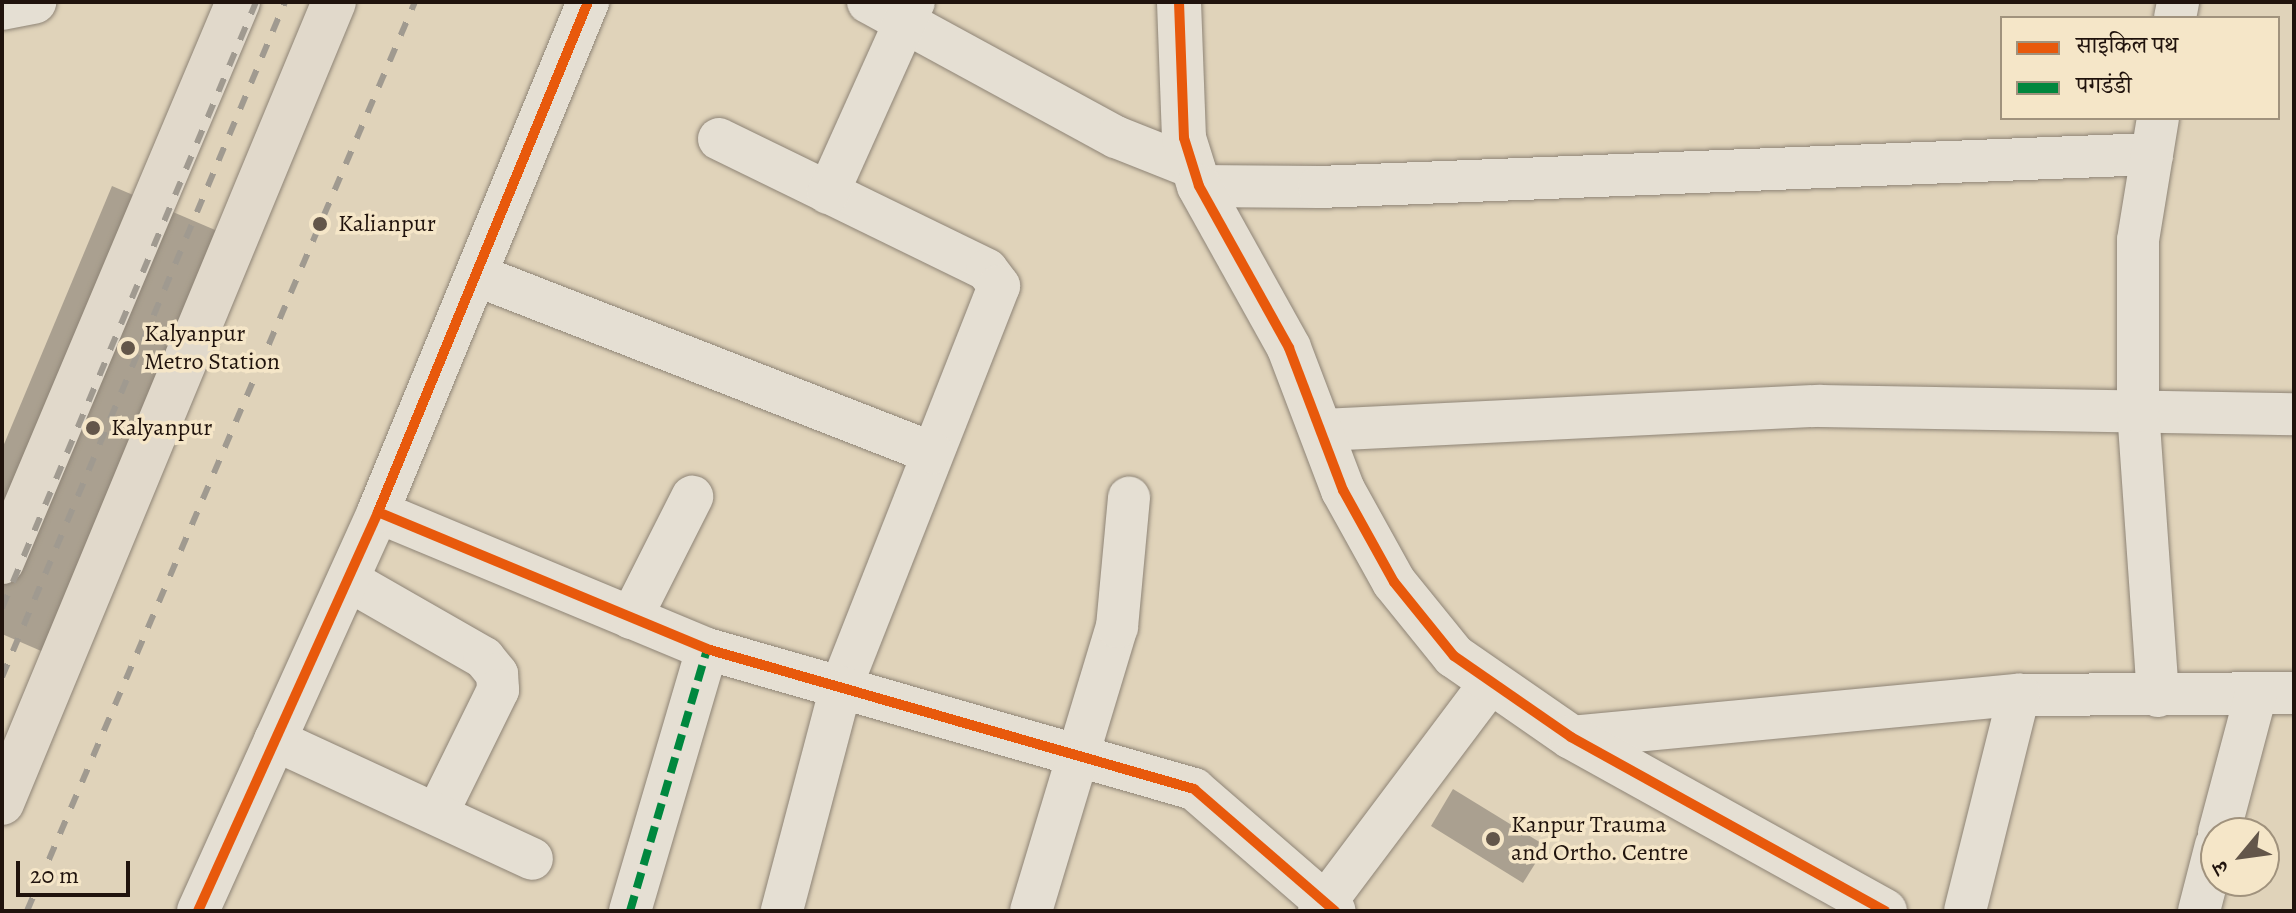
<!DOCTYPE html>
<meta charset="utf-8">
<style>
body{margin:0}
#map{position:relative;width:2296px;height:913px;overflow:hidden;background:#e0d3ba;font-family:Alegreya,"Noto Serif Devanagari",serif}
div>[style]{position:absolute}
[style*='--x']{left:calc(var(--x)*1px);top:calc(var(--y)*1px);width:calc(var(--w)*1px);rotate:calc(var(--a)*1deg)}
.building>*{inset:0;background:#aaa090}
.roads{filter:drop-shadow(0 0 2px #8e8476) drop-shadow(0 0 2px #8e8476)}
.street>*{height:42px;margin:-21px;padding:0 21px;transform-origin:21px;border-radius:21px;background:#e5dfd3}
.secondary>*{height:44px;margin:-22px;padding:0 22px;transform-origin:22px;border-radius:22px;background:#e5dfd3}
.highway>*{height:44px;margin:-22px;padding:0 22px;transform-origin:22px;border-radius:22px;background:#e1d9cb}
.rail>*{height:6px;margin-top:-3px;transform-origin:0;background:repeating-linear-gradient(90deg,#a09a90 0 14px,transparent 0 28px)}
.quiet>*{height:8px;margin-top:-4px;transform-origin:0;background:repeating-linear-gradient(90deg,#00873e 0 16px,transparent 0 24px)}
.cycleway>*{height:10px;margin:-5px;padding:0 5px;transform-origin:5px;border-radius:5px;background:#e8590c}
.dots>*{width:22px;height:22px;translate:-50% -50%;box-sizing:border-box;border:4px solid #f5e6c8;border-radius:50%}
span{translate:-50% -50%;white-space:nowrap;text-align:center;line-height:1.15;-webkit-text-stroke:7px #f5e6c8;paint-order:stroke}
.poi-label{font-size:24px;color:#20130d}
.left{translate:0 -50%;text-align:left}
.frame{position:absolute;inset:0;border:4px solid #20130d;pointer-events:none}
.legend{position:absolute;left:2000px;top:16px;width:280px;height:104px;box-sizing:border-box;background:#f5e6c8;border:2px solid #a0927d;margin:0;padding:10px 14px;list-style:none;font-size:24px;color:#20130d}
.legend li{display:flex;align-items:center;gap:16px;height:40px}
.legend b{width:40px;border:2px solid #a0927d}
.north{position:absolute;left:2200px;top:817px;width:80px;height:80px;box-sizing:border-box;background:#f5e6c8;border:2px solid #a0927d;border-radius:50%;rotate:241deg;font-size:22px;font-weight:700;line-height:32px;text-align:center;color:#20130d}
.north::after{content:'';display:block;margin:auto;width:28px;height:36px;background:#63564a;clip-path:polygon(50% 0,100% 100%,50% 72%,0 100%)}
.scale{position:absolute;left:16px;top:861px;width:114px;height:36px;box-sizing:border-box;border:4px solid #20130d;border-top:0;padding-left:10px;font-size:24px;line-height:28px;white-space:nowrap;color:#20130d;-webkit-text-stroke:6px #f5e6c8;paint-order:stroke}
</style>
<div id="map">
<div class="building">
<div style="clip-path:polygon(112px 186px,255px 247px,78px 667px,2px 634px,2px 449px)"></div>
<div style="clip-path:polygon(1453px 789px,1546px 846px,1523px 883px,1431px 826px)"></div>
</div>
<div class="roads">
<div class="street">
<div style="--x:868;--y:2;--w:282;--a:28.6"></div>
<div style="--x:1116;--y:137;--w:84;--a:21.7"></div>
<div style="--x:2175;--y:18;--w:16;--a:-79"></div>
<div style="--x:719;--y:139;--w:298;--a:26"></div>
<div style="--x:987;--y:270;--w:20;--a:53"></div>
<div style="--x:999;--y:286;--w:431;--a:111.5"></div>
<div style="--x:841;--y:687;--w:232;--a:104.8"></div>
<div style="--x:1199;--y:186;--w:120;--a:0.5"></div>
<div style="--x:1319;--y:187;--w:834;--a:-2.27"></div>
<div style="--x:828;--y:193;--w:209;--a:-65.8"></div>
<div style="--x:476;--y:275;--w:490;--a:21.3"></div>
<div style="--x:1323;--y:430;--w:498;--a:-2.8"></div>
<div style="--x:1820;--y:406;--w:474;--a:1"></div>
<div style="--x:378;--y:512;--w:356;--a:22.6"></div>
<div style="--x:707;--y:649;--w:507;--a:16.04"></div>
<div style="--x:1194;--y:789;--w:186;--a:40.9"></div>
<div style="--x:348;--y:580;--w:157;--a:29.8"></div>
<div style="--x:484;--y:658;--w:21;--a:51"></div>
<div style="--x:497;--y:674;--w:16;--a:86"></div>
<div style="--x:498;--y:690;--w:136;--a:116.2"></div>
<div style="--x:631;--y:618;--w:136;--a:-63.2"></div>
<div style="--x:2158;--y:696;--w:286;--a:-94"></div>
<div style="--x:2138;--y:411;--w:171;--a:-90"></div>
<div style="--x:2138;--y:240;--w:124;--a:-80.7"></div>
<div style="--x:1571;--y:737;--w:450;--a:-5.4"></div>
<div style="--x:2019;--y:695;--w:275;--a:-0.4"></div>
<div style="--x:275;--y:740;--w:283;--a:24.8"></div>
<div style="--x:2219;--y:833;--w:144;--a:-75.1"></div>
<div style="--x:198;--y:911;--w:438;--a:-65.7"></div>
<div style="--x:378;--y:512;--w:552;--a:-67.62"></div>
<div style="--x:630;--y:911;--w:273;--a:-73.6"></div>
<div style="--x:1031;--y:911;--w:297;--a:-73.2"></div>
<div style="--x:1117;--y:627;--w:130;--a:-84.7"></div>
<div style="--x:1319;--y:911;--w:286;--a:-53.1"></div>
<div style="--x:1965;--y:911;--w:223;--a:-76"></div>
<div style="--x:2199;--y:911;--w:68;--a:-75.6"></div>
</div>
<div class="secondary">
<div style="--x:1179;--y:2;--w:136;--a:87.9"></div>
<div style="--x:1184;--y:138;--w:50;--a:72.6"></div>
<div style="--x:1199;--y:186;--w:185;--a:60.9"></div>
<div style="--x:1289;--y:348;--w:152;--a:69.2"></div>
<div style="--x:1343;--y:490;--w:105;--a:61"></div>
<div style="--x:1394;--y:582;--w:95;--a:51"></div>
<div style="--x:1454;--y:656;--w:142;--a:34.7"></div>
<div style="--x:1571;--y:737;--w:359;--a:29"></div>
<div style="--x:2;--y:8;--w:33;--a:-11"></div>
</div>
<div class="highway">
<div style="--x:2;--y:562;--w:608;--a:-67.15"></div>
<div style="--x:2;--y:803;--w:867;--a:-67.49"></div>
</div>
</div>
<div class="rail">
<div style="--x:2;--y:608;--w:657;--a:-67.26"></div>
<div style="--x:2;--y:677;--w:732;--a:-67.25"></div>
<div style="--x:27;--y:911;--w:988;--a:-66.89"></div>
</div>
<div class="quiet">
<div style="--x:630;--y:911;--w:273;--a:-73.6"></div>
</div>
<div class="cycleway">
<div style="--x:1179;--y:2;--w:136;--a:87.9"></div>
<div style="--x:1184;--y:138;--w:50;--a:72.6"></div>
<div style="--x:1199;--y:186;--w:185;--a:60.9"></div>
<div style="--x:1289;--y:348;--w:152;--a:69.2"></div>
<div style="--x:1343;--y:490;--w:105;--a:61"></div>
<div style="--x:1394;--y:582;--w:95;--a:51"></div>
<div style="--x:1454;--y:656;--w:142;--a:34.7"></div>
<div style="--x:1571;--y:737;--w:359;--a:29"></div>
<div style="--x:378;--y:512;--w:356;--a:22.6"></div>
<div style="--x:707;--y:649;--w:507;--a:16.04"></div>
<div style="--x:1194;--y:789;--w:186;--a:40.9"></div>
<div style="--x:198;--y:911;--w:438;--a:-65.7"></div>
<div style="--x:378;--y:512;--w:552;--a:-67.62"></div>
</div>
<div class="dots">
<div style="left:320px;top:224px;background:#63564a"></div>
<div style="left:128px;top:348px;background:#63564a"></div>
<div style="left:93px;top:428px;background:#63564a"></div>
<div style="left:1493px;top:839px;background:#63564a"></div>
</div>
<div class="poi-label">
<span class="left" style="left:338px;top:224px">Kalianpur</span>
<span class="left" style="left:144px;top:348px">Kalyanpur<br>Metro Station</span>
<span class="left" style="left:111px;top:428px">Kalyanpur</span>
<span class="left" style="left:1511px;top:839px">Kanpur Trauma<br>and Ortho. Centre</span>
</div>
<div class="frame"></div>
<ul class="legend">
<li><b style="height:10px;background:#e8590c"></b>साइकिल पथ</li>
<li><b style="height:10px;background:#00873e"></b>पगडंडी</li>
</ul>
<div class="north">उ</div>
<div class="scale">20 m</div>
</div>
